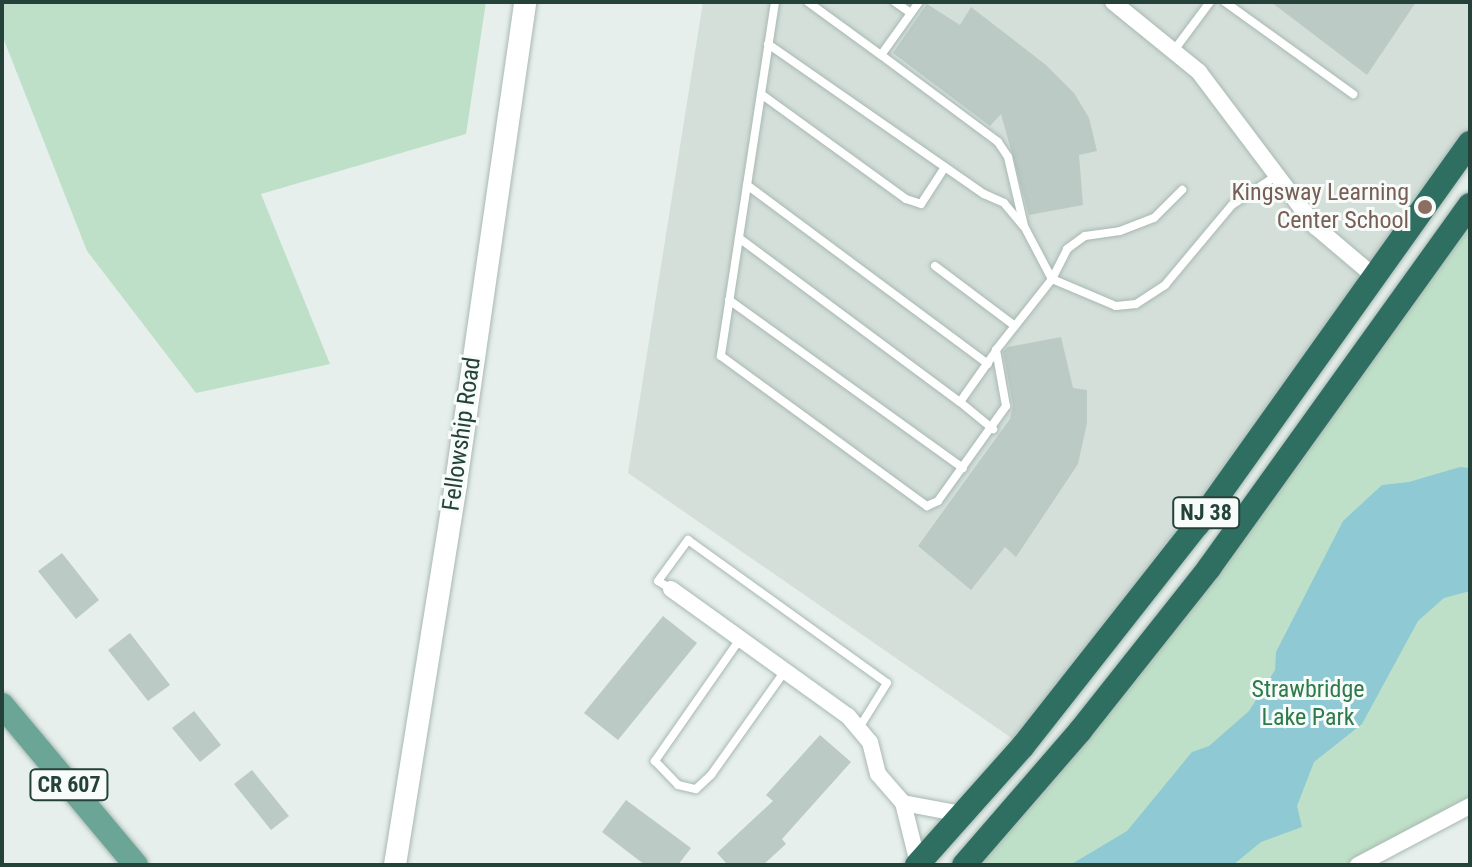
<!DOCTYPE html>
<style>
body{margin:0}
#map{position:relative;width:1472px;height:867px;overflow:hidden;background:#e6efeb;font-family:"Roboto Condensed",sans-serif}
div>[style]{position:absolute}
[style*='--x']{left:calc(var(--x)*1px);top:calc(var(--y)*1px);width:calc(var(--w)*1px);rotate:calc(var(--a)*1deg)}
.built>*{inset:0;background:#d4dfda}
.green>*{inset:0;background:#bfe0c8}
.water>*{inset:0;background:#8ec9d4}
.building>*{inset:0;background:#bbcac4}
.roads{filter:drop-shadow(0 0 2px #a8b8b2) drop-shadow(0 0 2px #a8b8b2)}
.lane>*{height:8px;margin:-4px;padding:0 4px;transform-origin:4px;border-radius:4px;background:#fff}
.street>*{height:16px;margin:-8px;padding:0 8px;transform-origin:8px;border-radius:8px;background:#fff}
.secondary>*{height:22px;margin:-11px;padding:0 11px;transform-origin:11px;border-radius:11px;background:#fff}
.primary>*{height:24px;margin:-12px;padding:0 12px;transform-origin:12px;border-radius:12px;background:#6aa596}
.highway>*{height:24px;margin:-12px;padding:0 12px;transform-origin:12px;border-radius:12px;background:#2f6f62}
.dots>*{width:22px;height:22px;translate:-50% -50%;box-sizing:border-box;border:4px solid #f7fbf9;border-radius:50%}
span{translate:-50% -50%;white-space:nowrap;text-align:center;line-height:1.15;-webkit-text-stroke:6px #f7fbf9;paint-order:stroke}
.shield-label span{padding:2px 6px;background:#f7fbf9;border:2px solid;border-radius:6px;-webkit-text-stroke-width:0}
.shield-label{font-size:22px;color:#24423a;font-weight:700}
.education-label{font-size:24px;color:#785e54}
.right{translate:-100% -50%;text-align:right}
.street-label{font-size:24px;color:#24423a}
.park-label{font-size:24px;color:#2d7a4b}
.frame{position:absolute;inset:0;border:4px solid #24423a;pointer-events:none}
</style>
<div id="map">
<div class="built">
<div style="clip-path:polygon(703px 2px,1470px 2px,1470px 143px,1023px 746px,628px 473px)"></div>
</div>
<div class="green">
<div style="clip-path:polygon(2px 2px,486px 2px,466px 134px,261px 194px,330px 364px,196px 393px,87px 251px,2px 35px)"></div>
<div style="clip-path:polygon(1470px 205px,1470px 806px,1360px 865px,964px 865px,1036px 783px)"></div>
</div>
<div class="water">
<div style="clip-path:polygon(1460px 467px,1470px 468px,1470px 591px,1444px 598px,1418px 621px,1362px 724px,1314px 762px,1297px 806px,1302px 827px,1261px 842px,1233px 865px,1070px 865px,1127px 831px,1192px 752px,1209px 746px,1249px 711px,1275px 670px,1276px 652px,1343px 521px,1382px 485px,1409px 482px)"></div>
</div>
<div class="building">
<div style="clip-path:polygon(1271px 2px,1416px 2px,1367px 75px)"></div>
<div style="clip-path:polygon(927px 4px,960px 25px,971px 7px,1046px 65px,1074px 93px,1089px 118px,1097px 151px,1079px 155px,1083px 205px,1029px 215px,1001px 114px,990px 126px,893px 53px)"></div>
<div style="clip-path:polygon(1061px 337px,1073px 388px,1087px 390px,1087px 423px,1078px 464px,1016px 557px,1005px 547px,971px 590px,918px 546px,1010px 419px,1013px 405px,1003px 352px,1008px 347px)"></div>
<div style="clip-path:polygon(62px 553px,99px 600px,76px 619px,38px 571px)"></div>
<div style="clip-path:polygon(663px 616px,697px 643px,618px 740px,584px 713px)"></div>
<div style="clip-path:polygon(130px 633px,170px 685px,148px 701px,108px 650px)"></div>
<div style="clip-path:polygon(194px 711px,221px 745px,200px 762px,172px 728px)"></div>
<div style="clip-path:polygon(820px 735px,851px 762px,782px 839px,786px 844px,763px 865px,728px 865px,717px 853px,773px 801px,766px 795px)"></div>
<div style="clip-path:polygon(252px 770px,289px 816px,271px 830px,234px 784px)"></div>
<div style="clip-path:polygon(626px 800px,691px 848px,678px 865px,645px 865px,602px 832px)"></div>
</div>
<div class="roads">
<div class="lane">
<div style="--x:775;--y:2;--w:358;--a:98.7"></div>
<div style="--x:721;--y:356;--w:255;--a:36.1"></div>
<div style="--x:927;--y:506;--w:12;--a:-24"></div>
<div style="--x:938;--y:501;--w:117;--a:-54.4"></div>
<div style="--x:1006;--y:406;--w:57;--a:-100.1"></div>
<div style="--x:996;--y:350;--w:90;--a:-51.7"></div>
<div style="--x:1052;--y:279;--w:69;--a:22.9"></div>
<div style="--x:1116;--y:306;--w:20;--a:-6"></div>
<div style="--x:1136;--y:304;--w:35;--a:-33"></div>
<div style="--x:1165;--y:285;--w:104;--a:-50.1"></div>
<div style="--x:1232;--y:205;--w:56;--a:-33.4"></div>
<div style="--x:808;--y:2;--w:90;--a:36"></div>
<div style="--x:895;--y:2;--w:19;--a:35"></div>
<div style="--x:919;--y:2;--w:65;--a:125.6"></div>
<div style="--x:881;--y:55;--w:146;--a:36.6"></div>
<div style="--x:998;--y:142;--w:18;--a:56"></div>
<div style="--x:1008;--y:157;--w:71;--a:76.9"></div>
<div style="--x:1024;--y:226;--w:60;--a:62.2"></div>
<div style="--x:1225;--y:2;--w:158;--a:35.7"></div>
<div style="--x:768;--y:44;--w:263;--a:34.8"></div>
<div style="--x:984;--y:194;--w:22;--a:24"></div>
<div style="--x:1004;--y:203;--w:30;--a:50"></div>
<div style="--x:1175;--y:49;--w:59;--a:-53.3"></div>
<div style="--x:761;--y:94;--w:179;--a:35.9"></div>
<div style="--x:906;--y:199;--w:16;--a:18"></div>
<div style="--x:921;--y:204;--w:44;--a:-57"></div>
<div style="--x:747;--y:185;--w:300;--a:36.6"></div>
<div style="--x:739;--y:238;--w:275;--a:36.6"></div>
<div style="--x:960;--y:402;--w:62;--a:-54.8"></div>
<div style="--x:935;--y:266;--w:100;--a:36.9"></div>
<div style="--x:1052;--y:279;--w:34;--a:-63"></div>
<div style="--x:1067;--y:249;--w:22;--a:-36"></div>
<div style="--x:1085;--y:236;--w:35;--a:-8"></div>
<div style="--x:1120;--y:231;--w:36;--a:-21"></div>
<div style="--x:1154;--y:218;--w:40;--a:-45"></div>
<div style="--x:729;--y:300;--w:288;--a:35.7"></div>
<div style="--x:960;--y:402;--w:43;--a:39.3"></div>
<div style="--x:671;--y:589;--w:15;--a:-148"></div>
<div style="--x:658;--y:581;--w:51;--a:-53.8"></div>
<div style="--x:688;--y:540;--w:245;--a:35.7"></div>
<div style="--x:887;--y:683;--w:53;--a:121.9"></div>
<div style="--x:740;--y:639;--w:149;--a:124.9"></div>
<div style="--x:655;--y:761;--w:33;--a:46"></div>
<div style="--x:678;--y:785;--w:18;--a:13"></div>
<div style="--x:696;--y:789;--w:21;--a:-43"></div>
<div style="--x:711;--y:775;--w:128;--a:-54.6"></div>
</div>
<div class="street">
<div style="--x:1113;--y:2;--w:111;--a:39.1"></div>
<div style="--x:1199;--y:72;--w:194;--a:53"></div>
<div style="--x:1316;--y:227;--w:77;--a:40.3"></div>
<div style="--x:671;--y:589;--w:218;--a:35.7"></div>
<div style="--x:848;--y:716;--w:34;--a:50"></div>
<div style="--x:870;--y:742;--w:33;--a:76"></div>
<div style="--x:878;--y:774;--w:38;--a:49"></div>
<div style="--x:918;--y:863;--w:62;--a:-104"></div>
<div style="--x:903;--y:803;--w:60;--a:10.6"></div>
<div style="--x:1358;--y:865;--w:127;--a:-27.8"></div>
</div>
<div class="secondary">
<div style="--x:395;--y:865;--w:387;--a:-80.9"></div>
<div style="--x:456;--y:483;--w:486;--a:-81.8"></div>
</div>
<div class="primary">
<div style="--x:2;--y:705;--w:209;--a:50.1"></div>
</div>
<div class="highway">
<div style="--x:917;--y:865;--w:159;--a:-48.3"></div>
<div style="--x:1023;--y:746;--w:283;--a:-51.8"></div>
<div style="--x:1198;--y:524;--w:468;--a:-54.5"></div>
<div style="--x:964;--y:865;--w:177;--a:-49.1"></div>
<div style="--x:1080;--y:731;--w:208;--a:-51.6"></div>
<div style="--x:1209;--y:568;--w:447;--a:-54.3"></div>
</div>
</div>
<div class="dots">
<div style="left:1425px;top:207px;background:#8d6e63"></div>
</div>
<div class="shield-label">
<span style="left:1206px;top:513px">NJ 38</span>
<span style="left:69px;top:785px">CR 607</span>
</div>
<div class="education-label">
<span class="right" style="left:1409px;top:207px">Kingsway Learning<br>Center School</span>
</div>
<div class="street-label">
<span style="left:462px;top:434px;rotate:-82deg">Fellowship Road</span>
</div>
<div class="park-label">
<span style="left:1308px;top:704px">Strawbridge<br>Lake Park</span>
</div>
<div class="frame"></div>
</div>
